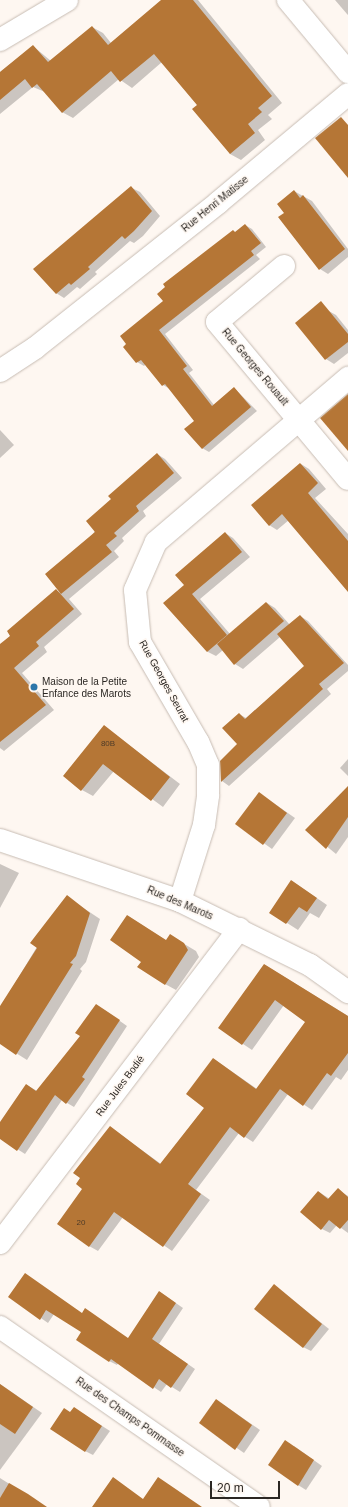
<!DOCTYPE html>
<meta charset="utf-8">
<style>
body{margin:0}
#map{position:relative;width:348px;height:1507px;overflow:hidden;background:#fef7f1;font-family:Arial,sans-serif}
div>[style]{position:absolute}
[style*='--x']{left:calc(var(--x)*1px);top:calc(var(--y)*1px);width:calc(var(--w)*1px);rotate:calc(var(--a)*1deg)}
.shadow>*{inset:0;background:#0003}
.building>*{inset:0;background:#b57636}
.roads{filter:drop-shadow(0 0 1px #c7bcb3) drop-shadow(0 0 1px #c7bcb3)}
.minor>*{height:22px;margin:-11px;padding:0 11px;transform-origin:11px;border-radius:11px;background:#fff}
.major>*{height:22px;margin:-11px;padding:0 11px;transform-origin:11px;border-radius:11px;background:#fff}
.dots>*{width:11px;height:11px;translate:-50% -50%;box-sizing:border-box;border:2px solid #fef7f1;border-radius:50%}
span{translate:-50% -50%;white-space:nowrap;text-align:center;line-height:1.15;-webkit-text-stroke:3px #fef7f1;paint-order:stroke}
.number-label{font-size:8px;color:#4e3b28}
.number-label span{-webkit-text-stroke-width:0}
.street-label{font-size:10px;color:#2b2723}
.poi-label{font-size:10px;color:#2b2723}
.left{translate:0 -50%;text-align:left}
.scale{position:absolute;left:210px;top:1481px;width:70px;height:18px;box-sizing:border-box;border:2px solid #2b2723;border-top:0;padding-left:5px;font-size:12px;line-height:14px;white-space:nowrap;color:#2b2723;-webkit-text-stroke:3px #fef7f1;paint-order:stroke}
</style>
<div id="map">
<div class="shadow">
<div style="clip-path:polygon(162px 0,198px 0,282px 103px,268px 115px,272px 119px,258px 130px,265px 140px,241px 160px,230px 154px,198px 106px,162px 62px,132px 88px,119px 79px,73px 118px,62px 112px,45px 92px,33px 87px,0 114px,0 72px,33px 46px,51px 61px,92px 27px,103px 33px,111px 43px)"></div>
<div style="clip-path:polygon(335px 0,348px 0,348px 15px,347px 14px)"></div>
<div style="clip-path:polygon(132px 188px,140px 192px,160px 216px,143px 236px,134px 243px,130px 241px,95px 272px,97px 274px,80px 289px,77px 287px,64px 298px,56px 293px)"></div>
<div style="clip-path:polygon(294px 191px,312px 201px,348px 249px,348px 257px,328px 274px,320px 269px,285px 213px)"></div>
<div style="clip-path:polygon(245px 225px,252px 229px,266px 247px,256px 255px,260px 259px,165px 334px,193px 370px,189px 373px,214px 405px,234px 388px,257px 411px,209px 452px,202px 448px,195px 421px,170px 389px,163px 385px,146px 364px,144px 366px,137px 362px,124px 347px,165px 302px)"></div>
<div style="clip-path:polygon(327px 310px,336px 315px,348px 330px,348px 353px,334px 364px,326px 359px,303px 331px)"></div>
<div style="clip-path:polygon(0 430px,14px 445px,0 458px)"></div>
<div style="clip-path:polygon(157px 454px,165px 459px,182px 478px,143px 511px,146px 516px,122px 538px,124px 541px,114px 551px,119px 557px,69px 599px,82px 614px,44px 647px,47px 652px,22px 673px,54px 710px,4px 751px,0 748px,0 646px,56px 590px,61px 593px,112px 499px)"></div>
<div style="clip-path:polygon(301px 464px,309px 469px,326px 489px,315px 498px,348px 534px,348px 587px,289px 520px,277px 530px,269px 525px)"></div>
<div style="clip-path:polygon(225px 533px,233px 538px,250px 557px,200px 599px,230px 634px,267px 603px,275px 608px,290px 625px,300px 616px,308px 621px,348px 665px,348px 671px,327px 689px,331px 694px,229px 786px,222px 781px,238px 744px,239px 714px,246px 718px,306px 666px,280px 637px,243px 669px,235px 664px,223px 650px,216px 656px,208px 652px,165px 603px,186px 585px)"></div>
<div style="clip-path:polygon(104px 726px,180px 784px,163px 807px,114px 771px,93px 796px,82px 790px)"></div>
<div style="clip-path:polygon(348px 759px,348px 776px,340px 768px)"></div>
<div style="clip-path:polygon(348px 788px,348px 837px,336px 854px,307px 830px)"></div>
<div style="clip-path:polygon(259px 793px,295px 818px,272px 849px,237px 824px)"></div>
<div style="clip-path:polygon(0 864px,19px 873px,0 908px)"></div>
<div style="clip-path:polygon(292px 881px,327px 905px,319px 918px,310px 913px,298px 930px,270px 912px)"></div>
<div style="clip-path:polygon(67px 897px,100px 919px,86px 962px,80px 969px,82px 971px,27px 1060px,0 1043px,0 1008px)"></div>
<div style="clip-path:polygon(128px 916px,167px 941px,181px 942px,196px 951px,199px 957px,176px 990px,165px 984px,142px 961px)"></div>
<div style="clip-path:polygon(265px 965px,348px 1016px,348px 1070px,341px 1080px,336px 1077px,312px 1110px,288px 1094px,253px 1142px,239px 1133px,196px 1190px,210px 1200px,172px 1251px,123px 1217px,98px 1251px,89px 1246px,84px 1189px,110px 1127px,161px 1164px,205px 1107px,214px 1059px,257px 1089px,307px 1022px,284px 1005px,252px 1050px,219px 1028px)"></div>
<div style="clip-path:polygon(103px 1009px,127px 1026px,74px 1107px,62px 1100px,25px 1154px,0 1138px,0 1124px,27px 1085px,37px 1091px)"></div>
<div style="clip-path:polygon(338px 1190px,348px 1196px,348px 1233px,337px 1225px,330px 1233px,322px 1229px,319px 1192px,330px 1199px)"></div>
<div style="clip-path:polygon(274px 1285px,329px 1329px,311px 1351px,303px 1347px)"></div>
<div style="clip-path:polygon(160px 1292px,183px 1308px,159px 1344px,195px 1369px,180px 1392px,167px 1384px,161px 1392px,118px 1363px,117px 1365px,109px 1361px,83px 1332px,54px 1314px,48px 1323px,9px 1296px,82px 1314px,129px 1339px)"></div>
<div style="clip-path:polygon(0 1384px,42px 1413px,0 1470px)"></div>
<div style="clip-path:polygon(224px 1405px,260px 1430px,244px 1453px,201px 1423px)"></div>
<div style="clip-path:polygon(71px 1413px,82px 1413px,110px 1431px,93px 1455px,85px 1451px)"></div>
<div style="clip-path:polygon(294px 1446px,322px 1466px,306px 1490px,298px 1485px)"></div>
<div style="clip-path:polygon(0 1478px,46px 1507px,0 1507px)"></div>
</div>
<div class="building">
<div style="clip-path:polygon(161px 0,193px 0,272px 96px,258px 108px,262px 112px,248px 124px,255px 133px,230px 154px,192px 109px,197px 105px,154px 54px,120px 82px,111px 71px,62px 113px,37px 84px,32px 88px,25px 79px,0 100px,0 72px,33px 45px,48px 62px,92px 26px,108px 45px)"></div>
<div style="clip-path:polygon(341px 117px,348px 125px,348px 178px,315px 138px)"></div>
<div style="clip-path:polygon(131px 186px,152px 211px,134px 231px,125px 239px,122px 236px,88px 267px,90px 269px,71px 285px,69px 283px,56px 294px,33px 269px)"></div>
<div style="clip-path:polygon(294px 190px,300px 198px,303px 195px,345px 249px,319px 270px,278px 217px,284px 213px,277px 204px)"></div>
<div style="clip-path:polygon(245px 224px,261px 243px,251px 251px,254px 255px,159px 330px,187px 366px,183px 369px,212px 406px,234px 387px,251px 407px,202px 449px,184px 429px,194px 421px,165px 384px,162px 386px,141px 360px,136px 363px,123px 347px,126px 344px,120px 336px,163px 301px,157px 294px,165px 287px,163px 284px,233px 230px,235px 232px)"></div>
<div style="clip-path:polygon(321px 301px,348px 334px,348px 342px,325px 360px,295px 323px)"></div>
<div style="clip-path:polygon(348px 394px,348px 451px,320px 418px)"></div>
<div style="clip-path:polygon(157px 453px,174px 473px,136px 506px,139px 511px,114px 533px,117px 536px,106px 545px,112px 552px,61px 594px,45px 574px,95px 532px,86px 521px,111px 499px,108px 496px)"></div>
<div style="clip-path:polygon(300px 463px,318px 483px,308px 493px,348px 541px,348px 592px,282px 514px,269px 526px,251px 505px)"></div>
<div style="clip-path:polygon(225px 532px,242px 552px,192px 594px,227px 635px,207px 652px,163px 603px,184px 585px,175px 575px)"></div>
<div style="clip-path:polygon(56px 589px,74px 609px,36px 642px,39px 646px,14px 668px,46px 705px,0 742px,0 644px,10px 636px,7px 631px)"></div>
<div style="clip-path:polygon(266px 602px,284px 621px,234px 665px,217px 644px)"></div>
<div style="clip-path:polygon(300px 615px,344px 663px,319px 684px,323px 689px,221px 782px,220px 761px,237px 744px,222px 728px,239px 713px,245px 719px,304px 666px,277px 634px)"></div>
<div style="clip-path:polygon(104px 725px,170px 777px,151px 801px,103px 764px,81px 791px,63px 776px)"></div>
<div style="clip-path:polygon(348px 786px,348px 817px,326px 849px,305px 830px)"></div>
<div style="clip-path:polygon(259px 792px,287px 813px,263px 845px,235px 824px)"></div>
<div style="clip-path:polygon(291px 880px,317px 898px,307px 912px,299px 907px,286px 924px,269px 913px)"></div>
<div style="clip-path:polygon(67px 895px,90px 913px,76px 956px,70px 963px,73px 964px,16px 1055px,0 1044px,0 1006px,37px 948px,30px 943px)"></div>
<div style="clip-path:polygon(127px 915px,166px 940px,170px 934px,184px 943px,188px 950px,165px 985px,137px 967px,141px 962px,110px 940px)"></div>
<div style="clip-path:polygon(264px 964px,348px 1016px,348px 1053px,331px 1076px,327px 1073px,303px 1106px,280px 1089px,244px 1138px,230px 1127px,188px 1184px,201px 1194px,163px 1247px,114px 1212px,89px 1247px,57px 1224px,82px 1189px,76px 1184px,80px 1178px,73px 1173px,110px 1126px,160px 1164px,204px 1108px,186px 1094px,213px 1058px,256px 1089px,305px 1022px,275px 1000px,242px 1045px,218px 1028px)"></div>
<div style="clip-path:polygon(96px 1004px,120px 1020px,82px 1077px,85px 1079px,66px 1104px,55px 1095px,17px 1151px,0 1139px,0 1122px,26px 1084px,36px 1091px,80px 1036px,75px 1033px)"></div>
<div style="clip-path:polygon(338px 1188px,348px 1197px,348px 1220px,340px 1229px,329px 1220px,321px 1230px,300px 1212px,318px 1191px,328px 1199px)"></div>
<div style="clip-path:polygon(25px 1273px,82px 1313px,85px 1308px,128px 1338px,159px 1291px,176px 1303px,152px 1339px,188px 1364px,171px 1388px,159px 1379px,153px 1389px,111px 1359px,109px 1362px,76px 1340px,81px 1332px,46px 1310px,40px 1320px,8px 1297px)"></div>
<div style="clip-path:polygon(274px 1284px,322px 1324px,303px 1348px,254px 1309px)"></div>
<div style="clip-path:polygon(0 1384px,33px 1407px,15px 1434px,0 1424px)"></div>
<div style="clip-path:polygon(216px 1399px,252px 1425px,235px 1450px,199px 1423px)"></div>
<div style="clip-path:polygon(74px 1407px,102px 1426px,85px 1452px,50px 1429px,64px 1408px,70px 1412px)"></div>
<div style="clip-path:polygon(285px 1440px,314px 1460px,298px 1486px,268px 1465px)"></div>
<div style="clip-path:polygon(113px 1477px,143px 1499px,158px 1477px,202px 1507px,92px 1507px)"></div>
<div style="clip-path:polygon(9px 1483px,28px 1494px,47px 1507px,0 1507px,0 1498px)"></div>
</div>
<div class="roads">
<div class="minor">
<div style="--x:288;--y:0;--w:94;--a:50.2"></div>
<div style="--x:0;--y:40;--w:78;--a:-30.8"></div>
<div style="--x:284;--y:266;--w:87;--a:140.1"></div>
<div style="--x:217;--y:322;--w:204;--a:50.2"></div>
<div style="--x:0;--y:371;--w:42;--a:-33.3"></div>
<div style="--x:35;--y:348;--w:235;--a:-38.4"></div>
<div style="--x:219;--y:202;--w:168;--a:-39.9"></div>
<div style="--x:180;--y:901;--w:80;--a:-72.5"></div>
<div style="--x:204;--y:825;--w:30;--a:-82"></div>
<div style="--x:208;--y:795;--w:30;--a:-90"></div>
<div style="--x:208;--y:765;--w:25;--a:-113"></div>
<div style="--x:198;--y:742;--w:116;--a:-120.1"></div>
<div style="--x:140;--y:642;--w:52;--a:-95.5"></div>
<div style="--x:135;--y:590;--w:52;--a:-66.4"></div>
<div style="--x:156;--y:542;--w:253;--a:-40.5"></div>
<div style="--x:0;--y:1243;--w:395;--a:-52.7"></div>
<div style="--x:0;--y:1327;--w:315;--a:34.8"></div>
</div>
<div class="major">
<div style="--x:0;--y:840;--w:190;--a:18.7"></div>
<div style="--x:180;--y:901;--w:145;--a:26.2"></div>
<div style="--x:310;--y:965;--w:47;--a:35.4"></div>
</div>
</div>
<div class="dots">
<div style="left:34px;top:687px;background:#2d76aa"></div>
</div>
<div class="number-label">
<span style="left:108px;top:744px">80B</span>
<span style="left:81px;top:1223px">20</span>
</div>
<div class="street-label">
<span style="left:215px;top:204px;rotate:-39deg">Rue Henri Matisse</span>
<span style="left:255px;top:367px;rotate:50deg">Rue Georges Rouault</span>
<span style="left:164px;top:681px;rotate:61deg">Rue Georges Seurat</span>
<span style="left:180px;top:903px;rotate:23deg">Rue des Marots</span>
<span style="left:120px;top:1086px;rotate:-53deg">Rue Jules Bodié</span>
<span style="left:130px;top:1417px;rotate:35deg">Rue des Champs Pommasse</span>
</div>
<div class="poi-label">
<span class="left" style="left:42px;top:687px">Maison de la Petite<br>Enfance des Marots</span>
</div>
<div class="scale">20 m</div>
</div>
